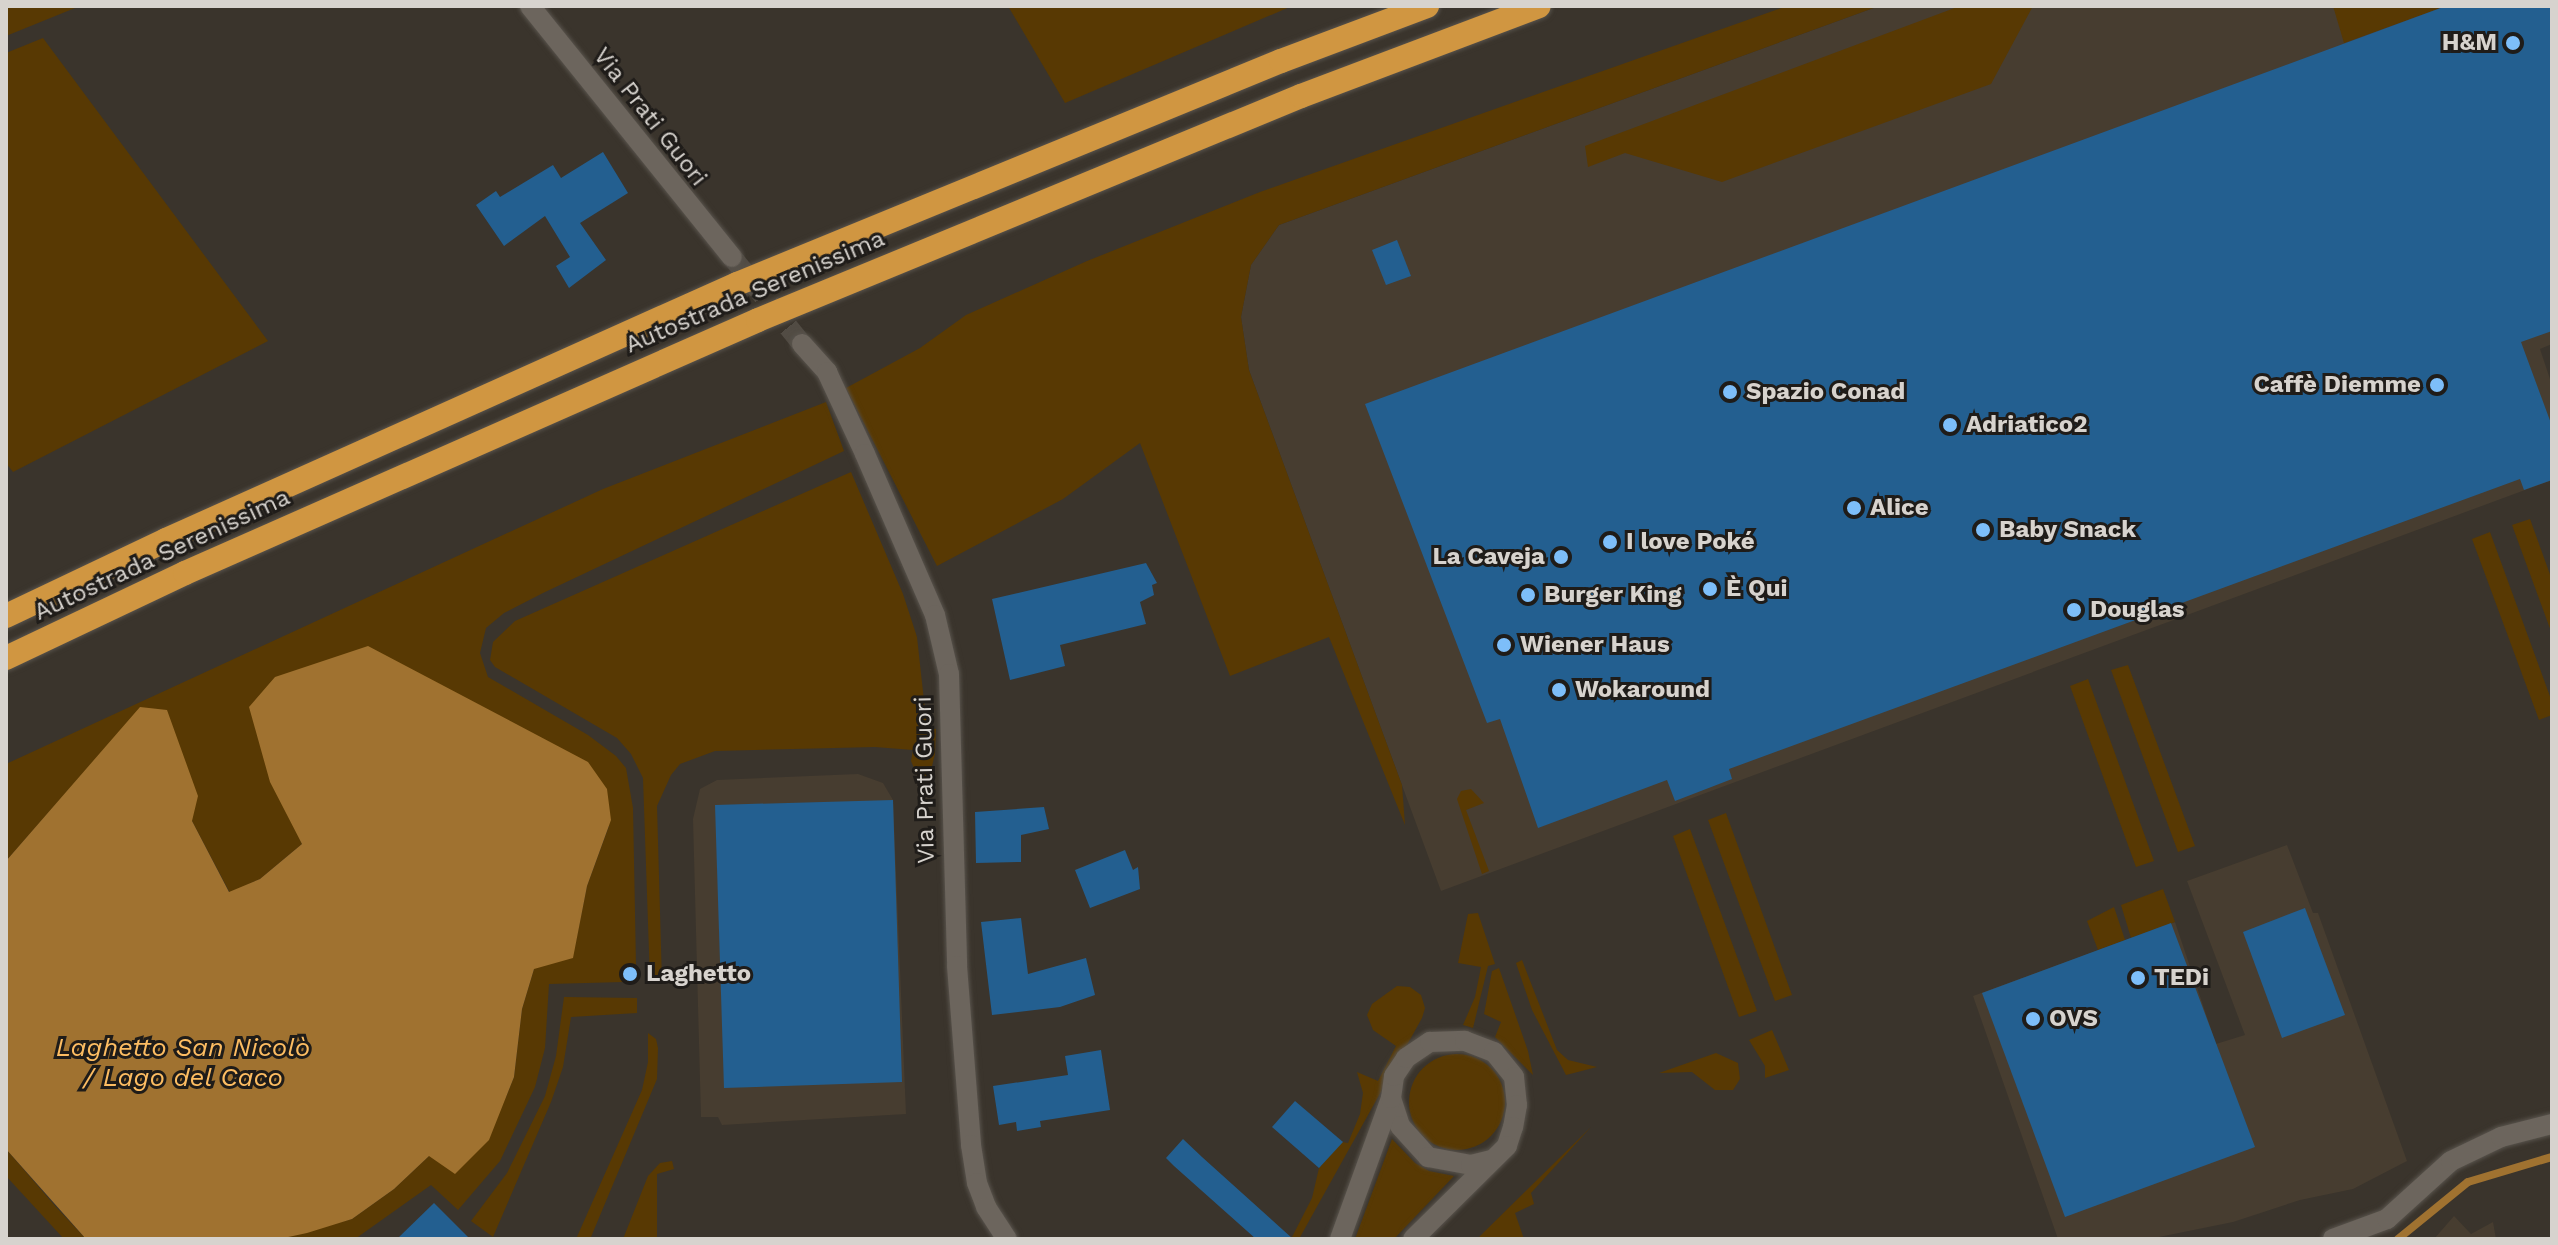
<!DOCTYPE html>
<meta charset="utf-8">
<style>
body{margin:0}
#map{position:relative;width:2558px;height:1245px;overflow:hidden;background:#3a342c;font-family:"Work Sans",sans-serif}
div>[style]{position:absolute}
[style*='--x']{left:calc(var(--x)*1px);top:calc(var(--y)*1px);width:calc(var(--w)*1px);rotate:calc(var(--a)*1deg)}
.built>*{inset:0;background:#473d30}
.green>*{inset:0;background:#583903}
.round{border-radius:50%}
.water>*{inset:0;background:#a07230}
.stream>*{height:8px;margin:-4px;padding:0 4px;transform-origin:4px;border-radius:4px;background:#a07230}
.building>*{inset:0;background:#235f90}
.minor-tunnel>*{height:20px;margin-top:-10px;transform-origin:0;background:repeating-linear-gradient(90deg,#524c44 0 20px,transparent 0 30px)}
.roads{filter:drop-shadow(0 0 2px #58534c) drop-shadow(0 0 2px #58534c)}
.minor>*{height:20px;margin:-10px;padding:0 10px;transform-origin:10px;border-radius:10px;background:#6c655d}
.highway>*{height:24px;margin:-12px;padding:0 12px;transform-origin:12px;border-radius:12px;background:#d09641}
.dots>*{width:22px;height:22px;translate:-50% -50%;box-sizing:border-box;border:4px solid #1f1c19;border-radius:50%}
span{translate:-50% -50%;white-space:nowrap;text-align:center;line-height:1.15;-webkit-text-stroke:6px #1f1c19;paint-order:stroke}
.poi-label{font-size:24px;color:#d7d3ce;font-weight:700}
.right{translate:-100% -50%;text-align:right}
.left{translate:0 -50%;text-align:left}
.street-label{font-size:24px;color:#d7d3ce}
.water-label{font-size:26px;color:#fdbd62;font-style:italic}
.frame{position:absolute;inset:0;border:8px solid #d7d3ce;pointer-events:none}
</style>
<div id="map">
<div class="built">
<div style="clip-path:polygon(1879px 6px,2552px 6px,2552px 344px,2540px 349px,2552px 385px,2552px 480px,1441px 891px,1249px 370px,1241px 317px,1251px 265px,1279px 225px)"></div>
<div style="clip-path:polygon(858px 774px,883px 783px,893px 800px,906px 1114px,722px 1125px,718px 1117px,701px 1117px,693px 819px,700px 789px,717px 780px)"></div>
<div style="clip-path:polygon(2287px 845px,2313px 913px,2318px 913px,2407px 1161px,2353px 1189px,2300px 1200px,2233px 1222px,2149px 1239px,2058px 1239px,1973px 996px,2175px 922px,2216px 1044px,2245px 1035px,2187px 881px)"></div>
<div style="clip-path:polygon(2454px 1216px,2471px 1234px,2493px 1222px,2496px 1239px,2434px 1239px)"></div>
</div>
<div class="green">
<div style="clip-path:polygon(6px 6px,80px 6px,6px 36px)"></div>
<div style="clip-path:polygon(1008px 6px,1292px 6px,1065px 103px)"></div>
<div style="clip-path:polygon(1787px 6px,1879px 6px,1279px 225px,1251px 265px,1241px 317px,1249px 370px,1402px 785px,1405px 825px,1329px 637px,1230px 676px,1140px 443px,1063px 499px,937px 566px,846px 388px,920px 348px,966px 315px,1087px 261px,1260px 192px)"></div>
<div style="clip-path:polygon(1960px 6px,2033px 6px,1991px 84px,1722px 182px,1625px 153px,1588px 167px,1585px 146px)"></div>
<div style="clip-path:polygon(2333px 6px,2446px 6px,2344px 43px)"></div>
<div style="clip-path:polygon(43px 38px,268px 341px,13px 472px,6px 463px,6px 53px)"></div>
<div style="clip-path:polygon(826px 402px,844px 451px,543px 593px,504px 613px,486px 628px,480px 653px,488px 677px,588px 735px,616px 756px,626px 768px,633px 808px,636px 966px,623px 966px,623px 982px,549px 984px,545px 1048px,535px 1087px,500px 1161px,458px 1210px,431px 1185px,355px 1239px,279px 1239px,352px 1219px,394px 1189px,429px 1156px,506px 1097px,514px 1077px,522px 1009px,534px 969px,528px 956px,575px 946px,587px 886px,609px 826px,291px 818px,302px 844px,260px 879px,230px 893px,192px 821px,141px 707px,6px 861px,6px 764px,603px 489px)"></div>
<div style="clip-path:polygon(851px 472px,903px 594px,917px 637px,927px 728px,936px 729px,935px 754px,925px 794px,911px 761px,913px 750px,875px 747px,715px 751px,680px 764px,671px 775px,657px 806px,662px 982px,650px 981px,643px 778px,631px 754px,617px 738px,495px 667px,490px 660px,493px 642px,515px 621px)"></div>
<div style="clip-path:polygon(2530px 519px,2552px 580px,2552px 634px,2512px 525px)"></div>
<div style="clip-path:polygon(2490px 532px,2552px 702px,2552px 715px,2539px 720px,2472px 539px)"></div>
<div style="clip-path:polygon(2128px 665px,2195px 846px,2178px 852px,2111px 670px)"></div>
<div style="clip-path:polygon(2088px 679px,2154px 861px,2136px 867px,2070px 686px)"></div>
<div style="clip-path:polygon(1471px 789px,1484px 803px,1466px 810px,1489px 871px,1482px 874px,1457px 799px,1461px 791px)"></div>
<div style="clip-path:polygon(1726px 813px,1792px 995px,1775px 1001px,1708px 820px)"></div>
<div style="clip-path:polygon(1690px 829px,1757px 1011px,1739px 1017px,1673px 836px)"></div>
<div style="clip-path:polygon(2163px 889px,2175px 922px,2131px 938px,2121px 905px)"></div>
<div style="clip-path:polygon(2114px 907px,2125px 940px,2098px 950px,2087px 921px)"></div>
<div style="clip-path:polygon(1478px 913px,1495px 964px,1488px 966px,1473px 1028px,1463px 1025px,1475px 997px,1481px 967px,1458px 963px,1468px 914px)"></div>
<div style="clip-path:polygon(1522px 960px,1557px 1050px,1568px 1060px,1597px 1067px,1566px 1075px,1532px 1010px,1516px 963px)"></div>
<div style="clip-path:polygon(1499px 968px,1528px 1051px,1533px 1075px,1495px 1037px,1501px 1022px,1484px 1014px,1492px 971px)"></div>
<div style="clip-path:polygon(1397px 986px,1410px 987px,1421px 995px,1425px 1008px,1422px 1018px,1299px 1239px,1291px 1239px,1312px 1198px,1319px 1168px,1342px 1142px,1348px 1143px,1360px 1114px,1363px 1093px,1357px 1072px,1378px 1081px,1396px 1046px,1373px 1030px,1367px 1015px,1372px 1004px)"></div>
<div style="clip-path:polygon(564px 997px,637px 998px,637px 1013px,571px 1017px,563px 1067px,551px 1102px,493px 1237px,471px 1221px,507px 1173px,545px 1096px,556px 1056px)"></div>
<div style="clip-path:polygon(1772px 1030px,1789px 1070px,1765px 1078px,1765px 1066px,1749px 1040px)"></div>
<div style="clip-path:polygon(648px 1033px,656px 1039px,658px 1048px,657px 1079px,591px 1237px,576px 1239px,642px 1090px,648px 1062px)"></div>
<div style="clip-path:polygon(1716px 1053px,1738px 1063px,1740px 1079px,1733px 1090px,1715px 1090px,1692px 1072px,1659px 1073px)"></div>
<div class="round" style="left:1409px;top:1054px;width:96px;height:96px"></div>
<div style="clip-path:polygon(1591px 1127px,1531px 1193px,1534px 1204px,1515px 1213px,1524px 1239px,1477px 1239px)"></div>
<div style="clip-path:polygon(1392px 1139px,1415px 1163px,1429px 1171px,1454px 1176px,1394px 1239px,1355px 1239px)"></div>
<div style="clip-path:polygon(6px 1149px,56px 1207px,86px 1239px,64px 1239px,6px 1176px)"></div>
<div style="clip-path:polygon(672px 1161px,674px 1169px,657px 1174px,657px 1239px,623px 1239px,648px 1176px,660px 1163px)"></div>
</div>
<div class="water">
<div style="clip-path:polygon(368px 646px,588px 762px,607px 789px,611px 820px,587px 886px,573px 958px,534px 969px,522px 1009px,514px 1077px,489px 1140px,455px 1174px,429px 1156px,394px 1189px,352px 1219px,307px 1233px,279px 1239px,86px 1239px,6px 1149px,6px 861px,140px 707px,167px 710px,198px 796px,192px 821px,229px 892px,260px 879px,302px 844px,270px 782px,249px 707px,275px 677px)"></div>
</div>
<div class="stream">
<div style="--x:2398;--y:1239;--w:90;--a:-39.2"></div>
<div style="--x:2468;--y:1182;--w:88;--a:-16.6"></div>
</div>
<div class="building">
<div style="clip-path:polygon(2446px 6px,2552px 6px,2552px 331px,2521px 342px,2552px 426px,2552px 480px,2524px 490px,2520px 479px,1729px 769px,1732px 779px,1675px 801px,1667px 780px,1538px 828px,1500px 719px,1487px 723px,1365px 404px)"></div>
<div style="clip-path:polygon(603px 152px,628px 193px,580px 223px,606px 260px,569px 288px,556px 266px,570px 257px,545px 216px,504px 246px,476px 205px,496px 191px,500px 197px,553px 165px,561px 178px)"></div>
<div style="clip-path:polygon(1397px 240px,1411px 276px,1386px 285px,1372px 250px)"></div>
<div style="clip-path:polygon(1146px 563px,1157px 583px,1152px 585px,1154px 595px,1140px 602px,1146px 624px,1060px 645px,1065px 666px,1010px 680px,992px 599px)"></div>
<div style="clip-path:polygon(893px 800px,902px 1082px,724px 1088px,715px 805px)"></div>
<div style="clip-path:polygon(1044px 807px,1049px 829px,1021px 835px,1021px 862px,976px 863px,975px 812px)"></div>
<div style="clip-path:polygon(1125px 850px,1133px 870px,1138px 867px,1140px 889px,1090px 908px,1075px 870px)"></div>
<div style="clip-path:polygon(2305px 908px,2345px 1015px,2282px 1038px,2243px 932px)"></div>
<div style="clip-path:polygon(1021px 918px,1028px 974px,1086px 958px,1095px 995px,1060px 1007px,992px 1015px,981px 922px)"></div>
<div style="clip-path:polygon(2171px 923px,2255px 1147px,2065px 1217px,1982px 993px)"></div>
<div style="clip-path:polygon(1101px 1050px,1110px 1110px,1040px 1121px,1041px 1127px,1017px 1131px,1016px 1122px,999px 1125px,993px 1086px,1068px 1075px,1065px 1056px)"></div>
<div style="clip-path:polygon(1295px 1101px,1343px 1142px,1319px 1168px,1272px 1127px)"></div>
<div style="clip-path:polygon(1183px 1139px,1202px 1157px,1293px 1239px,1256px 1239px,1174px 1166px,1166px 1158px)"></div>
<div style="clip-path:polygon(434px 1203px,470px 1239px,397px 1239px)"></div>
</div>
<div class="minor-tunnel">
<div style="--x:732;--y:257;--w:112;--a:51.2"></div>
</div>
<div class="roads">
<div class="minor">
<div style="--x:530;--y:6;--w:322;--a:51.2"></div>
<div style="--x:802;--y:344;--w:38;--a:48"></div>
<div style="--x:827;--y:372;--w:90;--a:65.1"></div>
<div style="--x:865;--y:454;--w:176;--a:66.5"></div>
<div style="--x:935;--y:615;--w:61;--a:76.7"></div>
<div style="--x:949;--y:674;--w:292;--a:88.4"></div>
<div style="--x:957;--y:966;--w:180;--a:85.5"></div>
<div style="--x:971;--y:1145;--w:38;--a:81"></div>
<div style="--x:977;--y:1183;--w:26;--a:69"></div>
<div style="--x:986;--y:1207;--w:38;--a:57"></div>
<div style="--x:1391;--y:1098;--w:29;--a:72"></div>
<div style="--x:1400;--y:1126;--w:42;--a:47.9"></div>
<div style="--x:1428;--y:1157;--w:44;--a:10.5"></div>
<div style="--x:1471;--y:1165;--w:21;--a:-14"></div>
<div style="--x:1340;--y:1239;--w:150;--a:-70.1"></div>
<div style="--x:1391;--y:1098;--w:22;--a:-82"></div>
<div style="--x:1394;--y:1076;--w:22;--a:-56"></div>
<div style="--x:1406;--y:1058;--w:29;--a:-34"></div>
<div style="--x:1430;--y:1042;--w:35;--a:-2"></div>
<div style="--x:1465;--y:1041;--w:31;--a:21"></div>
<div style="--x:1494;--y:1052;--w:32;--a:51"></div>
<div style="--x:1514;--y:1077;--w:28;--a:84"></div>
<div style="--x:1517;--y:1105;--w:22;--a:100"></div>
<div style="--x:1513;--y:1127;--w:20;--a:108"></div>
<div style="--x:1507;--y:1146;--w:132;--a:135.3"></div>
<div style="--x:2333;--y:1239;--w:58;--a:-20.3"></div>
<div style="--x:2387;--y:1219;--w:86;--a:-42.2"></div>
<div style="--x:2451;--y:1161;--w:55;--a:-25.6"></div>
<div style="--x:2501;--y:1137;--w:53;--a:-14.3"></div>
</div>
<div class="highway">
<div style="--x:6;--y:616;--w:177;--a:-25.4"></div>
<div style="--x:166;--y:540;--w:626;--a:-24.15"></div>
<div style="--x:737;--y:284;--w:588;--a:-22.29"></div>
<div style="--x:1281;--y:61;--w:156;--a:-20.6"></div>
<div style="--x:6;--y:658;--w:198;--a:-25.4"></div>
<div style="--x:185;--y:573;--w:626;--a:-23.82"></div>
<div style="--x:758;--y:320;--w:587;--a:-22.42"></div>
<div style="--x:1301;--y:96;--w:254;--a:-20.7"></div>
</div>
</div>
<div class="dots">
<div style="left:2513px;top:43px;background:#7dbef9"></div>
<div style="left:2437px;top:385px;background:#7dbef9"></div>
<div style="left:1730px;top:392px;background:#7dbef9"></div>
<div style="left:1950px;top:425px;background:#7dbef9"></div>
<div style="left:1854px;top:508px;background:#7dbef9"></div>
<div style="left:1983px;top:530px;background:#7dbef9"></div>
<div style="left:1610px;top:542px;background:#7dbef9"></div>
<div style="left:1561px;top:557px;background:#7dbef9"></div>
<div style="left:1710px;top:589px;background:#7dbef9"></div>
<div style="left:1528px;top:595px;background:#7dbef9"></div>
<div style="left:2074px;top:610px;background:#7dbef9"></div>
<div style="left:1504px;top:645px;background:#7dbef9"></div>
<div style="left:1559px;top:690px;background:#7dbef9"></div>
<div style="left:630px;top:974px;background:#7dbef9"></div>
<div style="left:2138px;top:978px;background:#7dbef9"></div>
<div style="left:2033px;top:1019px;background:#7dbef9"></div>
</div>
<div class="poi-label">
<span class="right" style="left:2497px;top:43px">H&amp;M</span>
<span class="right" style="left:2421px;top:385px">Caffè Diemme</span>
<span class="left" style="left:1746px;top:392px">Spazio Conad</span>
<span class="left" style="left:1966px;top:425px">Adriatico2</span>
<span class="left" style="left:1870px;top:508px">Alice</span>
<span class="left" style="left:1999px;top:530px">Baby Snack</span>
<span class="left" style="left:1626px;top:542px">I love Poké</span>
<span class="right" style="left:1545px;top:557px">La Caveja</span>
<span class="left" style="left:1726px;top:589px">È Qui</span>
<span class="left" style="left:1544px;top:595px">Burger King</span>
<span class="left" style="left:2090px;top:610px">Douglas</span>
<span class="left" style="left:1520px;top:645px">Wiener Haus</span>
<span class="left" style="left:1575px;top:690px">Wokaround</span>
<span class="left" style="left:646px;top:974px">Laghetto</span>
<span class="left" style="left:2154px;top:978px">TEDi</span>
<span class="left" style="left:2049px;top:1019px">OVS</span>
</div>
<div class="street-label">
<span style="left:650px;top:117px;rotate:52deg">Via Prati Guori</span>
<span style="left:755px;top:292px;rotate:-23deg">Autostrada Serenissima</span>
<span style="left:162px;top:555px;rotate:-25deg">Autostrada Serenissima</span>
<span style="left:925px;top:780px;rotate:-91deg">Via Prati Guori</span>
</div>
<div class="water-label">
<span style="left:183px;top:1063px">Laghetto San Nicolò<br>/ Lago del Caco</span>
</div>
<div class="frame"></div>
</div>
